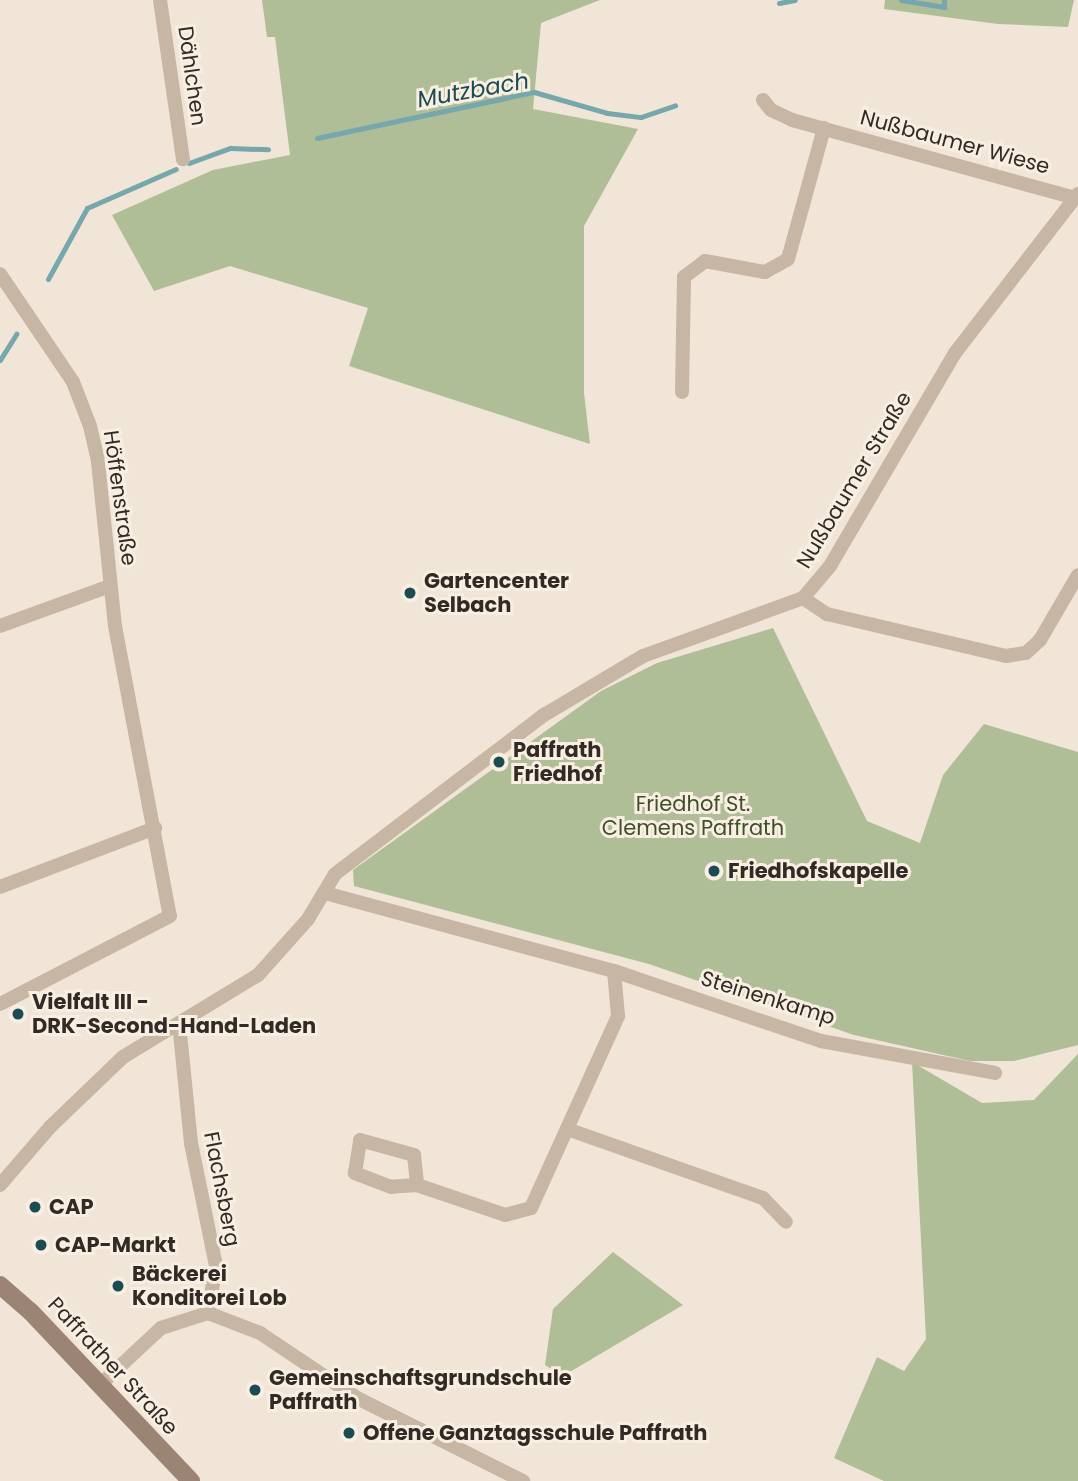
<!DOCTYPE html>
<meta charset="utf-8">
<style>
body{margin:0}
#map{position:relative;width:1078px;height:1481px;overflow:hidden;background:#f0e5d6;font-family:Poppins,sans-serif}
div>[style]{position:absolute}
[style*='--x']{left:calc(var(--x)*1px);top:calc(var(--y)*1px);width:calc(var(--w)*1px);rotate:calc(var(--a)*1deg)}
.green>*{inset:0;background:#afbe97}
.stream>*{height:5px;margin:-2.5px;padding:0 2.5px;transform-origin:2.5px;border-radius:2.5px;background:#76a7ac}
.minor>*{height:14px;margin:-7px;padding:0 7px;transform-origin:7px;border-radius:7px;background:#c7b6a3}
.secondary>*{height:18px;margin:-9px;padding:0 9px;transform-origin:9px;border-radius:9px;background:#9b8474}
.dots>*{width:19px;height:19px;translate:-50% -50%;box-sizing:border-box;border:4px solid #f8efe2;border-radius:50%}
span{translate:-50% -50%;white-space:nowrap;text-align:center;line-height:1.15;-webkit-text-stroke:6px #f8efe2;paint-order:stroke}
.street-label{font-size:21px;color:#322a25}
.poi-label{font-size:21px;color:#322a25;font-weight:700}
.left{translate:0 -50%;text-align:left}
.park-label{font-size:21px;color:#3f5029}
.water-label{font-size:23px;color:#1b4c53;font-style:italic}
</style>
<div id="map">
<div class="green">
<div style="clip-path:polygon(262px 0,600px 0,541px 23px,533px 109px,638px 129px,584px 226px,584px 393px,590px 444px,349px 366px,368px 308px,230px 266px,154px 291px,112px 215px,213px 170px,290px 155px,275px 37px,267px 37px)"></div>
<div style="clip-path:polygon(885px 0,1074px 0,1068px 27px,998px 24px,884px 9px)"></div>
<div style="clip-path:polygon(773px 628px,867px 821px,920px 843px,943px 775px,984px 724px,1078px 752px,1078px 1045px,1014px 1061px,970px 1061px,854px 1035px,649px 964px,354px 886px,353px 870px,601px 691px,657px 663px)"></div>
<div style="clip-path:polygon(1078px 1054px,1078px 1481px,884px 1481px,834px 1458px,877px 1357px,904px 1371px,926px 1339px,912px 1062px,982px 1103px,1034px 1100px)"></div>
<div style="clip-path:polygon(613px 1252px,683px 1305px,563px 1376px,545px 1365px,553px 1309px)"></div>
</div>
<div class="stream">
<div style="--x:901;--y:0;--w:44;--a:9.2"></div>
<div style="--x:944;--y:7;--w:7;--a:-90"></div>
<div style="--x:779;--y:3;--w:16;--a:-11"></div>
<div style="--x:317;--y:138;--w:222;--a:-12"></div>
<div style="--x:534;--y:92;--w:76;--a:16"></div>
<div style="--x:607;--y:113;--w:34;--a:7"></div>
<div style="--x:641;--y:117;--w:36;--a:-19"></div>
<div style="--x:189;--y:163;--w:44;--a:-20.1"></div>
<div style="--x:230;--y:148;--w:38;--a:2"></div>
<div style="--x:48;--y:279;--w:81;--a:-61.2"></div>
<div style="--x:87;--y:208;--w:97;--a:-23.7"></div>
<div style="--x:0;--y:360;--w:31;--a:-58"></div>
</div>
<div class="minor">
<div style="--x:160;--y:0;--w:161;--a:81.8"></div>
<div style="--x:763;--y:100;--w:13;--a:51"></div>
<div style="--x:771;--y:110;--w:23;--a:25"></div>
<div style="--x:792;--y:120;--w:294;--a:15.4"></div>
<div style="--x:0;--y:274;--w:130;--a:55.9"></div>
<div style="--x:73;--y:382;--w:47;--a:68.9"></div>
<div style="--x:90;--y:426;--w:37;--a:77"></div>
<div style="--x:98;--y:462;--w:165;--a:84.1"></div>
<div style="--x:115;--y:626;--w:295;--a:79.3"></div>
<div style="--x:170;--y:916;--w:191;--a:152.6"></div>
<div style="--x:682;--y:392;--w:115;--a:-89"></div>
<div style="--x:684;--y:277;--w:26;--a:-37"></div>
<div style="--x:705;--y:261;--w:61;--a:10.4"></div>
<div style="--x:765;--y:272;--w:26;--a:-29"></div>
<div style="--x:788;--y:259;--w:136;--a:-74.6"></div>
<div style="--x:803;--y:598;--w:29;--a:34"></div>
<div style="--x:827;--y:614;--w:184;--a:13.2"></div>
<div style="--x:1006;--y:656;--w:20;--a:-9"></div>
<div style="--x:1026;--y:653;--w:19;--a:-43"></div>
<div style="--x:1040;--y:640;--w:75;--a:-59.7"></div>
<div style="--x:0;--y:626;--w:117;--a:-20"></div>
<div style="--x:0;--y:887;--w:166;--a:-20.8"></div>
<div style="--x:325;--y:893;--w:299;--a:15.1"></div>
<div style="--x:614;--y:971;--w:219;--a:18.7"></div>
<div style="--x:821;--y:1041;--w:177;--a:10.4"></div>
<div style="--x:179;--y:1023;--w:121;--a:84.3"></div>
<div style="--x:191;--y:1143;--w:126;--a:78.5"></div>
<div style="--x:216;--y:1266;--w:48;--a:99.7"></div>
<div style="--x:567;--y:1129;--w:208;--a:19.4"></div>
<div style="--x:763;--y:1198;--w:33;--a:46"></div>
<div style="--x:0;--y:1185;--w:77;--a:-49.2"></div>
<div style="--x:50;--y:1127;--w:101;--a:-43.8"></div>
<div style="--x:123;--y:1057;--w:158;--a:-31.3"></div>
<div style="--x:258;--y:975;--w:75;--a:-48.2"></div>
<div style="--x:308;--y:919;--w:52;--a:-59"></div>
<div style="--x:335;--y:874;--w:263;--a:-37.3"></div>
<div style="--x:544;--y:715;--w:115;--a:-30.8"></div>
<div style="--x:643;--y:656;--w:170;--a:-19.9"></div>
<div style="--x:803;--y:598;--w:42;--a:-49.8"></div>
<div style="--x:830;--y:566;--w:247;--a:-59.6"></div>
<div style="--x:955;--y:353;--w:201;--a:-52.3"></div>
<div style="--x:417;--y:1185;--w:26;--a:176"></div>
<div style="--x:391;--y:1187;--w:39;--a:-159"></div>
<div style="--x:355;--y:1173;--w:33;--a:-81"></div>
<div style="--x:360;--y:1140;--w:56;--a:15.5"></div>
<div style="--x:414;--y:1155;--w:30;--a:84"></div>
<div style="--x:417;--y:1185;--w:93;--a:18.8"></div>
<div style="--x:505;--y:1215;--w:27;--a:-15"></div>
<div style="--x:531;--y:1208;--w:211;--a:-65.6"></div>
<div style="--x:618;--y:1016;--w:45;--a:-95.1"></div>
<div style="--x:208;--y:1313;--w:56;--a:21"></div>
<div style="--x:260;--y:1333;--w:117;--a:33.8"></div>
<div style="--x:357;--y:1398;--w:186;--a:26.6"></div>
<div style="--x:100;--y:1385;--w:83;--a:-43.1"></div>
<div style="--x:161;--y:1328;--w:49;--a:-17.7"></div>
</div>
<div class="secondary">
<div style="--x:0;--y:1285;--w:41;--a:41.1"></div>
<div style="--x:31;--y:1312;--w:233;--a:46.6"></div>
</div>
<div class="dots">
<div style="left:410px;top:593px;background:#1b4c53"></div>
<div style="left:499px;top:762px;background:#1b4c53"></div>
<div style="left:714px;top:871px;background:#1b4c53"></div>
<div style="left:18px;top:1014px;background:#1b4c53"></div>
<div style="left:35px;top:1207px;background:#1b4c53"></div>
<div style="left:41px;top:1245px;background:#1b4c53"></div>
<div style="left:118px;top:1286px;background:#1b4c53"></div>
<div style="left:255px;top:1390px;background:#1b4c53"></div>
<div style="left:349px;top:1433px;background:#1b4c53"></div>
</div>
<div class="street-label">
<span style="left:192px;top:76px;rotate:82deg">Dählchen</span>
<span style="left:955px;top:142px;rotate:15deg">Nußbaumer Wiese</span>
<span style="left:854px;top:480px;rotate:-59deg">Nußbaumer Straße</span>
<span style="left:120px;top:498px;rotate:82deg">Höffenstraße</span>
<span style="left:768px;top:998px;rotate:17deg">Steinenkamp</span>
<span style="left:222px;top:1189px;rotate:79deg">Flachsberg</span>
<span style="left:113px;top:1366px;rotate:47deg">Paffrather Straße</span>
</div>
<div class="poi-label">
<span class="left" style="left:424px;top:593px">Gartencenter<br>Selbach</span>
<span class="left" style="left:513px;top:762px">Paffrath<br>Friedhof</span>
<span class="left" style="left:728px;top:871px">Friedhofskapelle</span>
<span class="left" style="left:32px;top:1014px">Vielfalt III -<br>DRK-Second-Hand-Laden</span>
<span class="left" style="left:49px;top:1207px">CAP</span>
<span class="left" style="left:55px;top:1245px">CAP-Markt</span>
<span class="left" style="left:132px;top:1286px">Bäckerei<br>Konditorei Lob</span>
<span class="left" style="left:269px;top:1390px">Gemeinschaftsgrundschule<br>Paffrath</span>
<span class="left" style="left:363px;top:1433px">Offene Ganztagsschule Paffrath</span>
</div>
<div class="park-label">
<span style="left:693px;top:816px">Friedhof St.<br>Clemens Paffrath</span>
</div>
<div class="water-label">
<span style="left:473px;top:90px;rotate:-10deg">Mutzbach</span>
</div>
</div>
